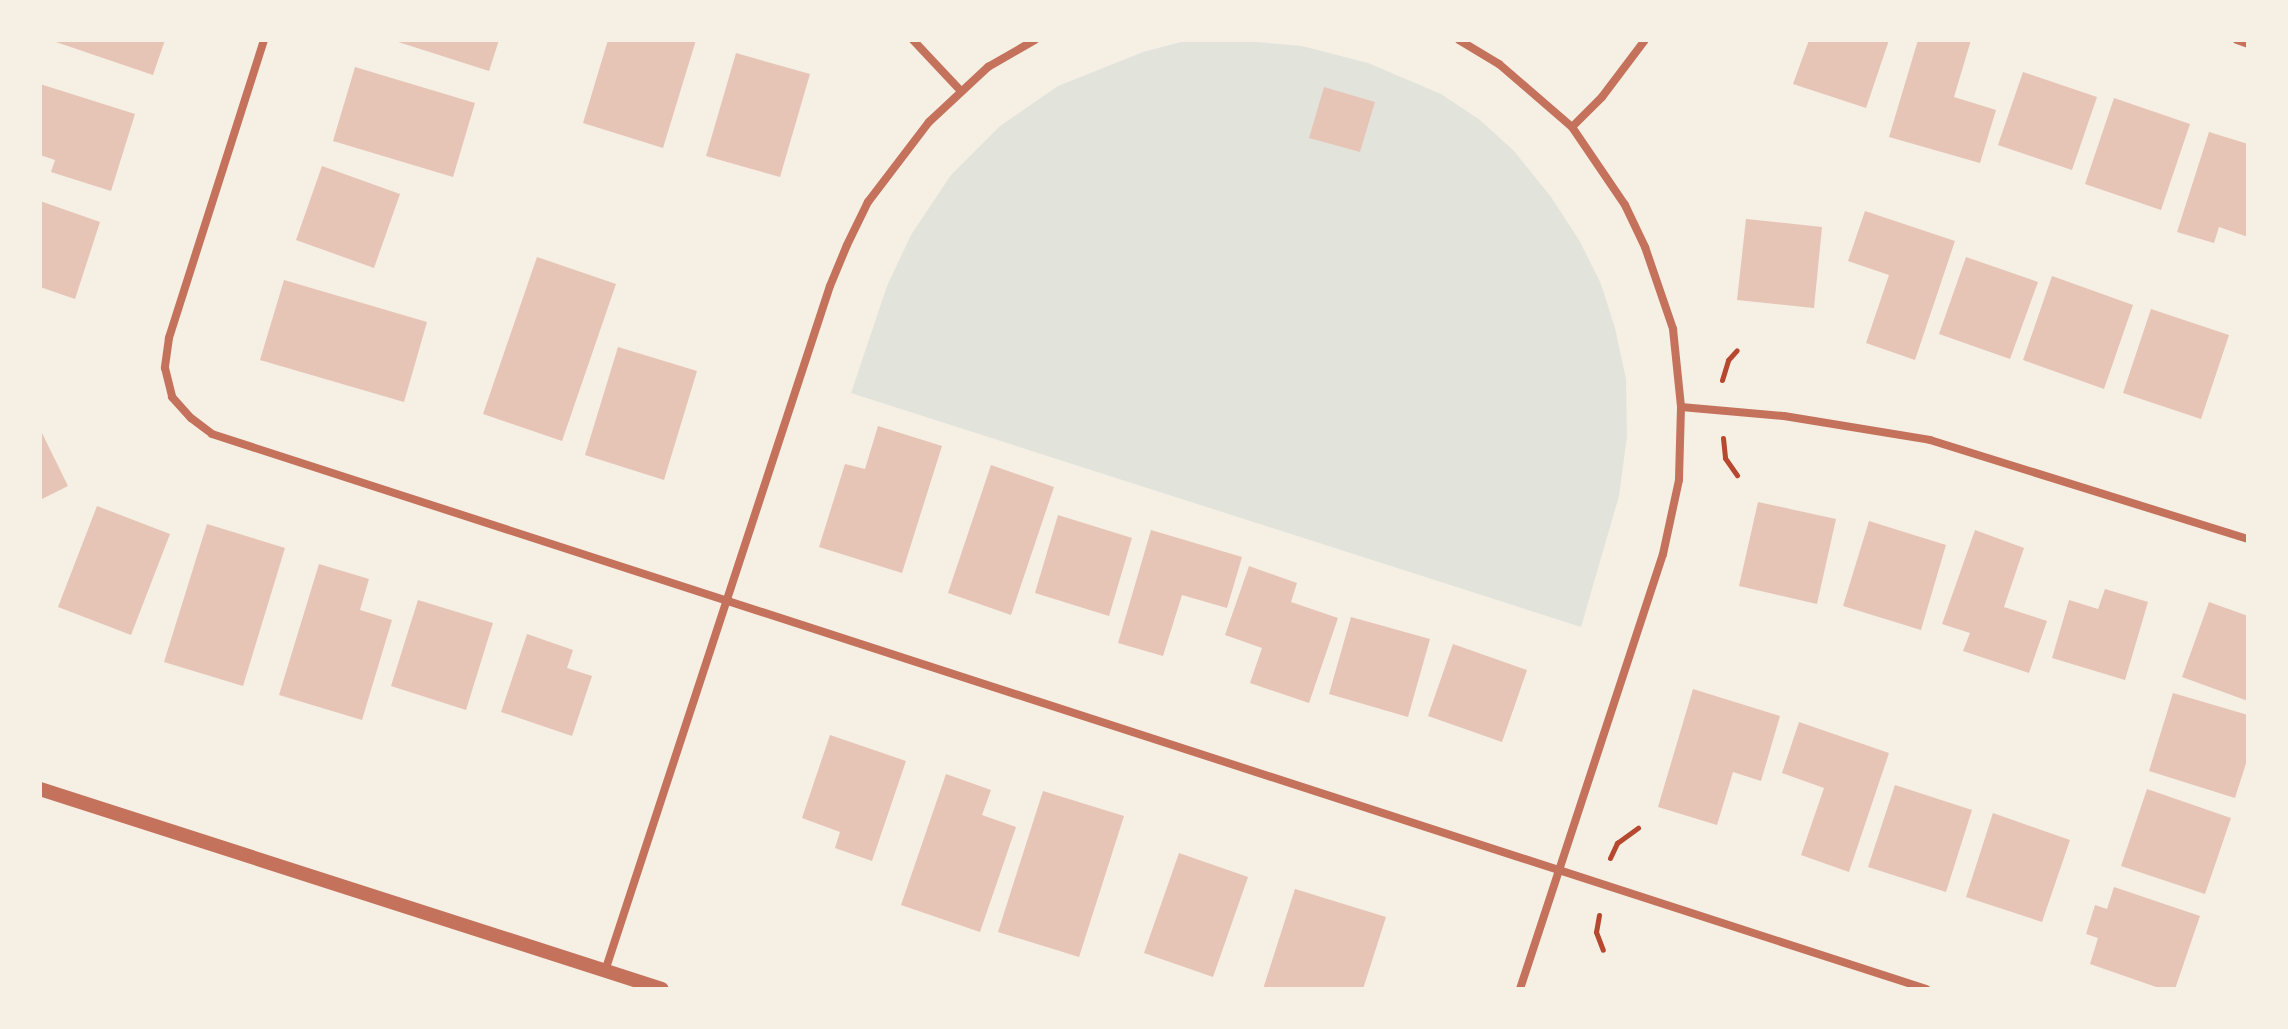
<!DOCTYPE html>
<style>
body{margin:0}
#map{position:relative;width:2288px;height:1029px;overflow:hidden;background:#f6efe4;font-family:Inter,sans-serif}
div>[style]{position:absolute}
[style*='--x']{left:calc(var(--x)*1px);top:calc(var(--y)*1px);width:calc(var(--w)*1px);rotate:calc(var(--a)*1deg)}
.green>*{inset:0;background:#e2e4dc}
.building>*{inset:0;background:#e6c5b7}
.path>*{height:5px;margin:-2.5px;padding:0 2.5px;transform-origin:2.5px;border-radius:2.5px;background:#b5482f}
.minor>*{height:8px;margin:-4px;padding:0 4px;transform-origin:4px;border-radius:4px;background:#c5725c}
.tertiary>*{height:14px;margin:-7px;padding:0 7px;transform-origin:7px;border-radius:7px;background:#c5725c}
span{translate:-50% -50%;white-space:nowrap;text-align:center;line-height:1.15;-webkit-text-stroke:8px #f6efe4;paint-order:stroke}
.frame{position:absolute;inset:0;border:42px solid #f6efe4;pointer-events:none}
</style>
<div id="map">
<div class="green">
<div style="clip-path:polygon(1234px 40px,1302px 46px,1368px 63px,1441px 94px,1480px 120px,1514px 151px,1551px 197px,1579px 240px,1601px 284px,1615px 328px,1626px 379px,1627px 436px,1619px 496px,1581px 627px,851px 393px,887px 286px,911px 235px,951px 175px,1000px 126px,1058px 86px,1143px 52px,1181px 42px)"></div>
</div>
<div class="building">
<div style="clip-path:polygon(50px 40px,165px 40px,153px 75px)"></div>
<div style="clip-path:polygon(392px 40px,499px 40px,489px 71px)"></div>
<div style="clip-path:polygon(608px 40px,696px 40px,663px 148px,583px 123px)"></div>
<div style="clip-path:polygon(1809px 40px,1889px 40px,1866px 108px,1793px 84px)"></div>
<div style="clip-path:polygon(1918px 40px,1971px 40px,1954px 97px,1996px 110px,1980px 163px,1889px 137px)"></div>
<div style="clip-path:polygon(736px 53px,810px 74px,780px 177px,706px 156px)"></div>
<div style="clip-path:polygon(355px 67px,475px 103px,453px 177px,333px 141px)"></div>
<div style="clip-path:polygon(2023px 72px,2097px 97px,2072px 170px,1998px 145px)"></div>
<div style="clip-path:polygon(40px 84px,135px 114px,111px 191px,51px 172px,55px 160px,40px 155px)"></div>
<div style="clip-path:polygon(1324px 87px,1375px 102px,1360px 152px,1309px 138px)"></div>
<div style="clip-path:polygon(2114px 98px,2190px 124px,2161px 210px,2085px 184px)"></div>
<div style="clip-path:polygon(2209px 132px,2248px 144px,2248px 237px,2219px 227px,2214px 243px,2177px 232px)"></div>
<div style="clip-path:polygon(322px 166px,400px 194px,374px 268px,296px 240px)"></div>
<div style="clip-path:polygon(40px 201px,100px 222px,75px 299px,40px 287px)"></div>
<div style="clip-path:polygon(1865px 211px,1955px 241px,1915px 360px,1866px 343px,1889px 275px,1848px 261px)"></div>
<div style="clip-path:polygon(1746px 219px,1822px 227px,1814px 308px,1737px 300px)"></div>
<div style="clip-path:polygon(537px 257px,616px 284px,562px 441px,483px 414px)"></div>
<div style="clip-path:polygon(1966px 257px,2038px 282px,2010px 359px,1939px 334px)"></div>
<div style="clip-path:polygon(2052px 276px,2133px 305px,2104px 389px,2023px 360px)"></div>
<div style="clip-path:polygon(284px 280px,427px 322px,404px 402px,260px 360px)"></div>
<div style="clip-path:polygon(2151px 309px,2229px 335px,2201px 419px,2123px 393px)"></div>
<div style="clip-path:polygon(618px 347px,697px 371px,664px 480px,585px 455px)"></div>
<div style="clip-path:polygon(878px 426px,942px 446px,902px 573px,819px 547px,845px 464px,865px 469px)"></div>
<div style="clip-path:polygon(40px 429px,68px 486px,40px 500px)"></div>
<div style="clip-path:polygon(991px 465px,1054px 487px,1011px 615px,948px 593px)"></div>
<div style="clip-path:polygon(1758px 502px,1836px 519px,1817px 604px,1739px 586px)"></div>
<div style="clip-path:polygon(97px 506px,170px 534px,131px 635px,58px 607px)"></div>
<div style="clip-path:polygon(1058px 515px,1132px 538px,1109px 616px,1035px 593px)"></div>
<div style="clip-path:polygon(1869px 521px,1946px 545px,1921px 630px,1843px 606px)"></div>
<div style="clip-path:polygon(207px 524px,285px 548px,243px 686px,164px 662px)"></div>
<div style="clip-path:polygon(1151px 530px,1242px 557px,1227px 608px,1182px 595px,1163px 656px,1118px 643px)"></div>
<div style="clip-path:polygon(1975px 530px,2024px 548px,2004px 607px,2047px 621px,2029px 673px,1963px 651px,1970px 633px,1942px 624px)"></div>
<div style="clip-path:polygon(319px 564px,369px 579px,360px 610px,392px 620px,362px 720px,279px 695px)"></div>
<div style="clip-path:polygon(1249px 566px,1297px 583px,1291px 602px,1338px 618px,1309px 703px,1250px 683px,1262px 648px,1225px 635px)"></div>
<div style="clip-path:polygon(2105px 589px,2148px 602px,2125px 680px,2052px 658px,2069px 600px,2098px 609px)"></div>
<div style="clip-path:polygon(418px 600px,493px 623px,466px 710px,391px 686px)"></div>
<div style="clip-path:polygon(2209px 602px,2248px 616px,2248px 701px,2182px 677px)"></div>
<div style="clip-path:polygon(1351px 617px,1430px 639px,1408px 717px,1329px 694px)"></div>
<div style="clip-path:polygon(527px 634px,573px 650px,567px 668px,592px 676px,572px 736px,501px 712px)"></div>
<div style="clip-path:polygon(1453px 644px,1527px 670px,1502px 742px,1428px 716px)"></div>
<div style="clip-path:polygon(1693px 689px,1780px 716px,1761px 781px,1733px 772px,1717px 825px,1658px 807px)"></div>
<div style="clip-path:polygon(2173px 693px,2248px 715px,2248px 757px,2235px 798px,2149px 771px)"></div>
<div style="clip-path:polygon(1799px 722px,1889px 753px,1849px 872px,1801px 855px,1824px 788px,1782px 773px)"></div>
<div style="clip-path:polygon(830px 735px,906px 761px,872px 861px,835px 848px,840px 832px,802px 818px)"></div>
<div style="clip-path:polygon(946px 774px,991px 790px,982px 815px,1016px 827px,980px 932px,901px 905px)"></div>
<div style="clip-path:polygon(1895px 785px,1972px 810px,1946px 892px,1868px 867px)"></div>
<div style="clip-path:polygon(2147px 789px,2231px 818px,2205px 894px,2121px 866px)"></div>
<div style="clip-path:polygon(1043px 791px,1124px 816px,1079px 957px,998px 932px)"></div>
<div style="clip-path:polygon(1993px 813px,2070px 840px,2042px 922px,1966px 897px)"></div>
<div style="clip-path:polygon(1179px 853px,1248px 877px,1213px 977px,1144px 953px)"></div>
<div style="clip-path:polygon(2114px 887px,2200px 916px,2175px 989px,2162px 989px,2090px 964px,2098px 938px,2086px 934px,2095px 905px,2107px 909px)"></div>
<div style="clip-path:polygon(1295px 889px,1386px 917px,1363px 989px,1263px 989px)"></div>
</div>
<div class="path">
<div style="--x:1722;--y:380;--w:21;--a:-73"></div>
<div style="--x:1728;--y:360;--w:13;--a:-48"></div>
<div style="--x:1723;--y:438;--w:20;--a:84"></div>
<div style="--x:1725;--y:458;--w:21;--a:55"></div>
<div style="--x:1610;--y:858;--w:17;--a:-65"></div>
<div style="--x:1617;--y:843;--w:26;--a:-36"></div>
<div style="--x:1599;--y:915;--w:17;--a:100"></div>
<div style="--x:1596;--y:932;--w:19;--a:69"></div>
</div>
<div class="minor">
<div style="--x:264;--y:40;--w:313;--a:107.7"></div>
<div style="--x:169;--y:338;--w:30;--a:98"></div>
<div style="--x:165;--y:368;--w:30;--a:76"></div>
<div style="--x:172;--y:397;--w:28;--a:48"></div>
<div style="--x:191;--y:418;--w:26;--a:37"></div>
<div style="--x:212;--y:434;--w:1802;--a:17.94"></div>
<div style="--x:913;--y:40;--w:69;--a:46.8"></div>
<div style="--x:1459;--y:40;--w:47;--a:31"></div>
<div style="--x:1499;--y:64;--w:96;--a:40.8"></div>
<div style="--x:1572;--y:127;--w:94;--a:55.8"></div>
<div style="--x:1625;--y:205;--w:47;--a:64.5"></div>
<div style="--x:1645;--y:247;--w:87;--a:71.1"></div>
<div style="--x:1673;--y:329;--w:78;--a:84.1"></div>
<div style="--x:1681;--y:407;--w:73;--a:91.6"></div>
<div style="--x:1679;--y:480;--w:76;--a:102.2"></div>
<div style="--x:1663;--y:554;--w:458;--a:108.2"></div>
<div style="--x:2237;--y:40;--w:12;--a:20"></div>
<div style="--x:1572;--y:127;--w:42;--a:-45"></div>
<div style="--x:1602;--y:97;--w:71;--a:-53"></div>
<div style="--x:1681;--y:407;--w:103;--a:5"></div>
<div style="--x:1784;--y:416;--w:148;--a:9.3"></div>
<div style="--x:1930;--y:440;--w:333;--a:17.3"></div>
<div style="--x:605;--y:971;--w:721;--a:-71.82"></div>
<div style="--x:830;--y:286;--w:44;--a:-67.5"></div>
<div style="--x:847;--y:245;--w:48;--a:-64"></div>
<div style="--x:868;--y:202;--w:101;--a:-52.7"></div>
<div style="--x:929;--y:122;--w:81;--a:-43"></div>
<div style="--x:988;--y:67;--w:54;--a:-29.9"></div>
</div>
<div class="tertiary">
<div style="--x:40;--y:789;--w:653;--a:17.82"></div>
</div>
<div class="frame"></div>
</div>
